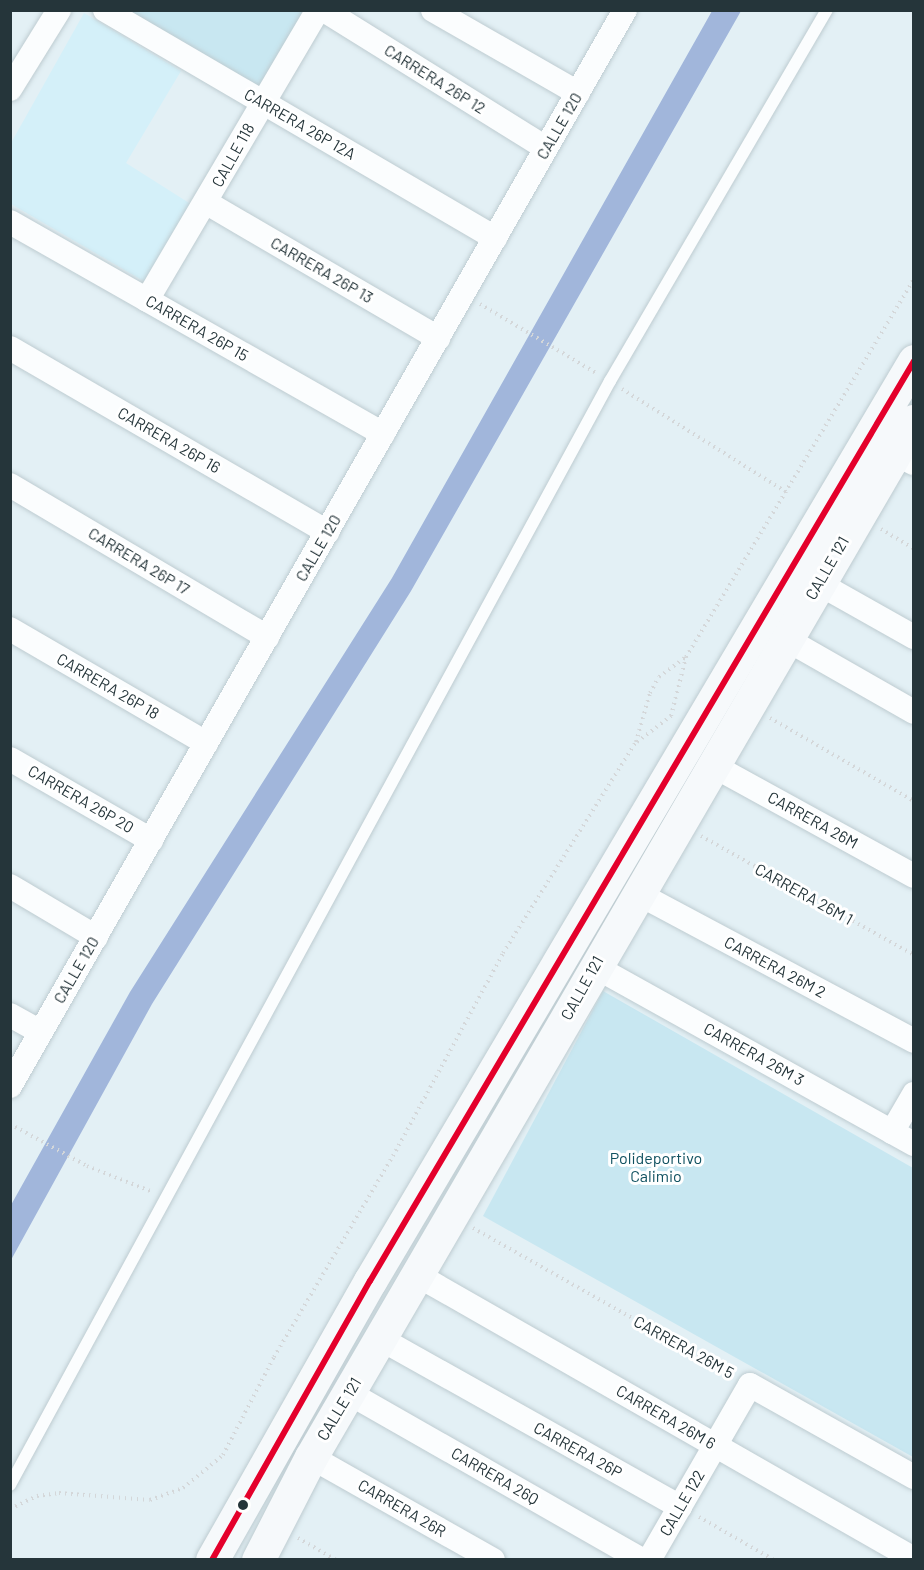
<!DOCTYPE html>
<style>
body{margin:0}
#map{position:relative;width:924px;height:1570px;overflow:hidden;background:#e3f0f5;font-family:Barlow,sans-serif}
div>[style]{position:absolute}
[style*='--x']{left:calc(var(--x)*1px);top:calc(var(--y)*1px);width:calc(var(--w)*1px);rotate:calc(var(--a)*1deg)}
.built>*{inset:0;background:#d4f0f9}
.green>*{inset:0;background:#c8e7f1}
.water>*{inset:0;background:#a1b6db}
.path>*{height:4px;margin-top:-2px;transform-origin:0;background:repeating-linear-gradient(90deg,#d4d7d9 0 1.5px,transparent 0 6px)}
.roads{filter:drop-shadow(0 0 2px #beccd1) drop-shadow(0 0 2px #beccd1)}
.lane>*{height:12px;margin:-6px;padding:0 6px;transform-origin:6px;border-radius:6px;background:#fbfdfe}
.street>*{height:24px;margin:-12px;padding:0 12px;transform-origin:12px;border-radius:12px;background:#fbfdfe}
.secondary>*{height:33px;margin:-16.5px;padding:0 16.5px;transform-origin:16.5px;border-radius:16.5px;background:#f6f9fb}
.bus-1>*{height:6px;margin:-3px;padding:0 3px;transform-origin:3px;border-radius:3px;background:#e4002b}
.dots>*{width:16px;height:16px;translate:-50% -50%;box-sizing:border-box;border:3px solid #fff;border-radius:50%}
span{translate:-50% -50%;white-space:nowrap;text-align:center;line-height:1.15;-webkit-text-stroke:6px #fff;paint-order:stroke}
.street-label{font-size:16px;color:#25353a}
.park-label{font-size:16px;color:#105160}
.frame{position:absolute;inset:0;border:12px solid #25353a;pointer-events:none}
</style>
<div id="map">
<div class="built">
<div style="clip-path:polygon(84px 13px,181px 71px,126px 163px,197px 208px,152px 286px,11px 204px,11px 143px)"></div>
</div>
<div class="green">
<div style="clip-path:polygon(121px 11px,305px 11px,260px 90px)"></div>
<div style="clip-path:polygon(603px 991px,913px 1168px,913px 1457px,483px 1216px)"></div>
</div>
<div class="water">
<div style="clip-path:polygon(712px 11px,741px 11px,411px 591px,152px 1004px,11px 1260px,11px 1205px,130px 992px,392px 578px)"></div>
</div>
<div class="path">
<div style="--x:480;--y:304;--w:137;--a:30.7"></div>
<div style="--x:622;--y:389;--w:194;--a:32.1"></div>
<div style="--x:881;--y:529;--w:39;--a:31"></div>
<div style="--x:770;--y:718;--w:166;--a:30"></div>
<div style="--x:637;--y:742;--w:43;--a:-37.4"></div>
<div style="--x:671;--y:716;--w:61;--a:-75.7"></div>
<div style="--x:686;--y:657;--w:441;--a:-58.9"></div>
<div style="--x:701;--y:836;--w:244;--a:29.2"></div>
<div style="--x:10;--y:1124;--w:88;--a:28.6"></div>
<div style="--x:87;--y:1166;--w:71;--a:21.5"></div>
<div style="--x:473;--y:1228;--w:299;--a:29.5"></div>
<div style="--x:10;--y:1509;--w:30;--a:-26"></div>
<div style="--x:37;--y:1496;--w:22;--a:-8"></div>
<div style="--x:59;--y:1493;--w:91;--a:4.4"></div>
<div style="--x:150;--y:1500;--w:35;--a:-20"></div>
<div style="--x:183;--y:1488;--w:52;--a:-39.5"></div>
<div style="--x:223;--y:1455;--w:110;--a:-62.5"></div>
<div style="--x:274;--y:1357;--w:234;--a:-59.4"></div>
<div style="--x:393;--y:1156;--w:231;--a:-61.5"></div>
<div style="--x:503;--y:953;--w:249;--a:-57.8"></div>
<div style="--x:636;--y:742;--w:51;--a:-74.1"></div>
<div style="--x:650;--y:693;--w:18;--a:-61"></div>
<div style="--x:659;--y:677;--w:34;--a:-37"></div>
<div style="--x:699;--y:1517;--w:86;--a:29.8"></div>
<div style="--x:298;--y:1538;--w:44;--a:30.1"></div>
</div>
<div class="roads">
<div class="lane">
<div style="--x:10;--y:1485;--w:1257;--a:-61.48"></div>
<div style="--x:610;--y:381;--w:430;--a:-59.7"></div>
</div>
<div class="street">
<div style="--x:105;--y:10;--w:452;--a:30.3"></div>
<div style="--x:324;--y:10;--w:261;--a:31.9"></div>
<div style="--x:433;--y:10;--w:167;--a:29.8"></div>
<div style="--x:10;--y:89;--w:93;--a:-58.2"></div>
<div style="--x:207;--y:203;--w:268;--a:30.3"></div>
<div style="--x:10;--y:222;--w:429;--a:29.6"></div>
<div style="--x:147;--y:300;--w:337;--a:-59.5"></div>
<div style="--x:10;--y:348;--w:367;--a:30.1"></div>
<div style="--x:894;--y:453;--w:22;--a:27"></div>
<div style="--x:10;--y:485;--w:299;--a:30.6"></div>
<div style="--x:818;--y:583;--w:110;--a:29.4"></div>
<div style="--x:10;--y:629;--w:227;--a:30.2"></div>
<div style="--x:786;--y:639;--w:147;--a:29.7"></div>
<div style="--x:10;--y:759;--w:163;--a:29.9"></div>
<div style="--x:712;--y:765;--w:230;--a:28.8"></div>
<div style="--x:10;--y:886;--w:100;--a:30.7"></div>
<div style="--x:637;--y:893;--w:314;--a:28.1"></div>
<div style="--x:594;--y:966;--w:366;--a:29.1"></div>
<div style="--x:10;--y:1015;--w:35;--a:29"></div>
<div style="--x:10;--y:1086;--w:1239;--a:-60.25"></div>
<div style="--x:892;--y:1132;--w:44;--a:-59.9"></div>
<div style="--x:419;--y:1276;--w:570;--a:29.76"></div>
<div style="--x:381;--y:1339;--w:343;--a:29.3"></div>
<div style="--x:349;--y:1393;--w:337;--a:29.7"></div>
<div style="--x:311;--y:1457;--w:209;--a:29.5"></div>
<div style="--x:649;--y:1560;--w:202;--a:-60"></div>
<div style="--x:750;--y:1385;--w:188;--a:29.3"></div>
</div>
<div class="secondary">
<div style="--x:212;--y:1560;--w:321;--a:-60.5"></div>
<div style="--x:370;--y:1281;--w:1069;--a:-59.4"></div>
<div style="--x:258;--y:1560;--w:116;--a:-62.8"></div>
<div style="--x:311;--y:1457;--w:1199;--a:-59.8"></div>
</div>
</div>
<div class="bus-1">
<div style="--x:212;--y:1560;--w:321;--a:-60.5"></div>
<div style="--x:370;--y:1281;--w:1069;--a:-59.4"></div>
</div>
<div class="dots">
<div style="left:243px;top:1505px;background:#25353a"></div>
</div>
<div class="street-label">
<span style="left:435px;top:79px;rotate:32deg">CARRERA 26P 12</span>
<span style="left:300px;top:124px;rotate:30deg">CARRERA 26P 12A</span>
<span style="left:559px;top:126px;rotate:-60deg">CALLE 120</span>
<span style="left:233px;top:155px;rotate:-61deg">CALLE 118</span>
<span style="left:322px;top:270px;rotate:30deg">CARRERA 26P 13</span>
<span style="left:197px;top:328px;rotate:30deg">CARRERA 26P 15</span>
<span style="left:169px;top:440px;rotate:30deg">CARRERA 26P 16</span>
<span style="left:318px;top:548px;rotate:-60deg">CALLE 120</span>
<span style="left:139px;top:561px;rotate:31deg">CARRERA 26P 17</span>
<span style="left:827px;top:568px;rotate:-60deg">CALLE 121</span>
<span style="left:108px;top:686px;rotate:30deg">CARRERA 26P 18</span>
<span style="left:81px;top:799px;rotate:30deg">CARRERA 26P 20</span>
<span style="left:813px;top:820px;rotate:29deg">CARRERA 26M</span>
<span style="left:804px;top:894px;rotate:29deg">CARRERA 26M 1</span>
<span style="left:775px;top:967px;rotate:28deg">CARRERA 26M 2</span>
<span style="left:76px;top:970px;rotate:-60deg">CALLE 120</span>
<span style="left:582px;top:988px;rotate:-61deg">CALLE 121</span>
<span style="left:754px;top:1054px;rotate:29deg">CARRERA 26M 3</span>
<span style="left:684px;top:1347px;rotate:29deg">CARRERA 26M 5</span>
<span style="left:339px;top:1409px;rotate:-59deg">CALLE 121</span>
<span style="left:666px;top:1417px;rotate:30deg">CARRERA 26M 6</span>
<span style="left:578px;top:1450px;rotate:29deg">CARRERA 26P</span>
<span style="left:495px;top:1476px;rotate:30deg">CARRERA 26Q</span>
<span style="left:682px;top:1503px;rotate:-60deg">CALLE 122</span>
<span style="left:402px;top:1508px;rotate:30deg">CARRERA 26R</span>
</div>
<div class="park-label">
<span style="left:656px;top:1167px">Polideportivo<br>Calimio</span>
</div>
<div class="frame"></div>
</div>
